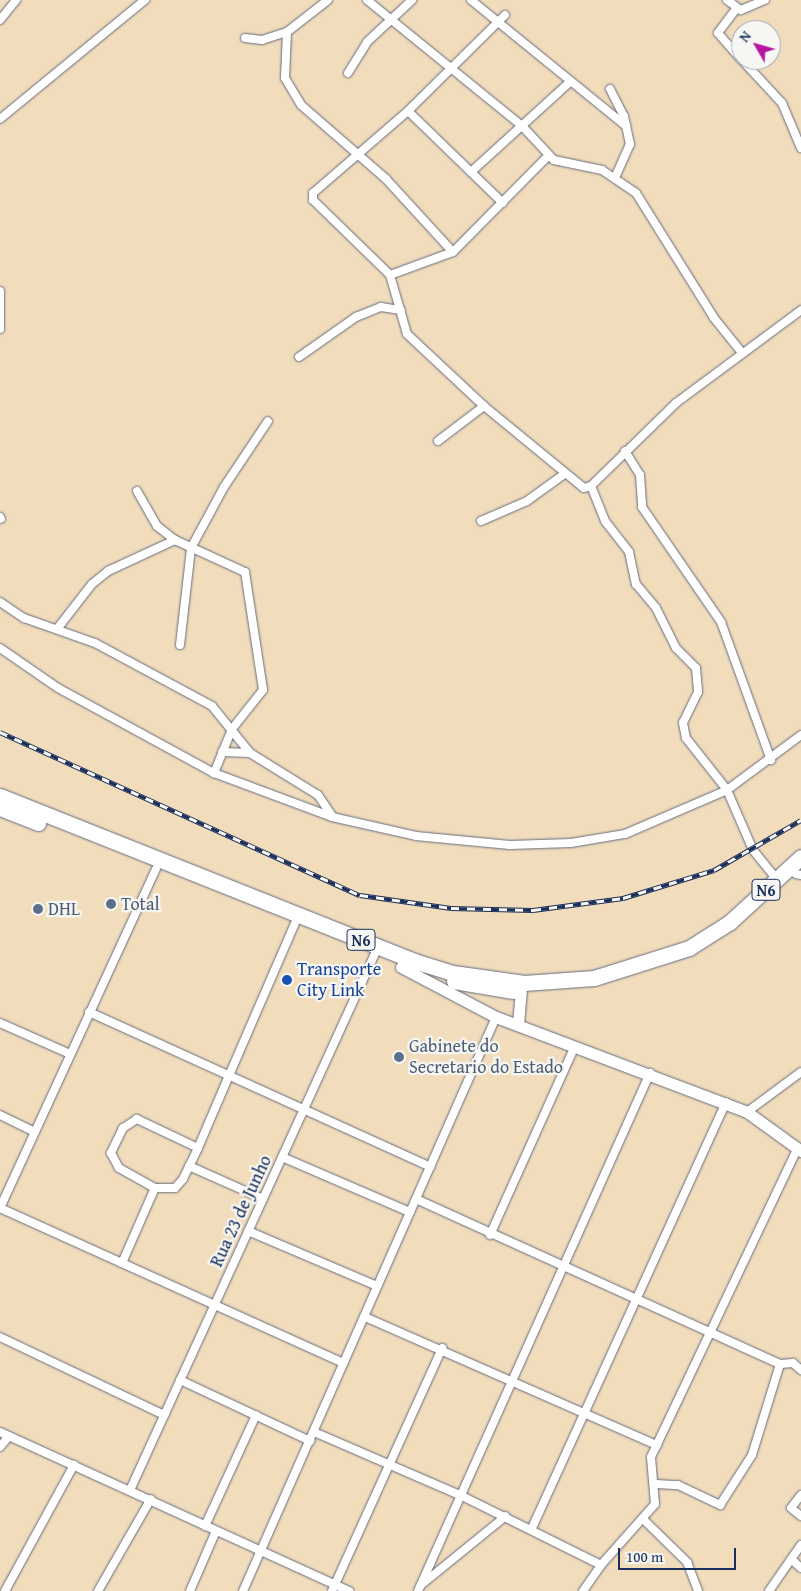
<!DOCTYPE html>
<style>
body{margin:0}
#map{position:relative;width:801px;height:1591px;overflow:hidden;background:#f1dcbc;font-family:"Gentium Book Plus",serif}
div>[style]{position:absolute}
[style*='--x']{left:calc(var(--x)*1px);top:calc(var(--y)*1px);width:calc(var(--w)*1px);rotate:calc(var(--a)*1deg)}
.roads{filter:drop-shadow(0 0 1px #666c7f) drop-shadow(0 0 1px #666c7f)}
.street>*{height:8px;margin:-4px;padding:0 4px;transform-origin:4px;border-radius:4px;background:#fff}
.secondary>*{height:11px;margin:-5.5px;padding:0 5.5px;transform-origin:5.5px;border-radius:5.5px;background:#fff}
.highway>*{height:15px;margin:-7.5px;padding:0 7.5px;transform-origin:7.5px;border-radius:7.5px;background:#fff}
.rail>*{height:4.5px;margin-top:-2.25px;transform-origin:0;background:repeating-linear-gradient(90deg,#f6f6f2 0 8px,#1b2f5e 0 16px);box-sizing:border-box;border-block:1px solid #1b2f5e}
.dots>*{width:14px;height:14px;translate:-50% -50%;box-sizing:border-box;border:2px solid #f6f6f2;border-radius:50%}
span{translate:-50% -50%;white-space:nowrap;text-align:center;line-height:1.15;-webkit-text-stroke:4.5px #f6f6f2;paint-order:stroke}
.shield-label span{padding:1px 4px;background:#f6f6f2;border:1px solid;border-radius:4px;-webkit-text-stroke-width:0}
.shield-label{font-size:16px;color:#1b2f5e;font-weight:700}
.service-label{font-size:18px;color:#4e5e75}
.left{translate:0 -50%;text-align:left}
.transit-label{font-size:18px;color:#164399}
.street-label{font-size:18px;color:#1b2f5e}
.north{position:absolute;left:731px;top:20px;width:50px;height:50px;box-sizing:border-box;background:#f6f6f2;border:1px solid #9ea6b7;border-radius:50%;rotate:308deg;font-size:14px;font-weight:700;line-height:20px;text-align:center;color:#1b2f5e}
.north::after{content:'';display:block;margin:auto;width:18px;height:22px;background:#b5179e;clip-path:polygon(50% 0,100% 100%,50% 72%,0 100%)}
.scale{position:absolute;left:618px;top:1548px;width:118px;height:22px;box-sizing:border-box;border:2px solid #1b2f5e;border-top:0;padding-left:6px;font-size:15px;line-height:18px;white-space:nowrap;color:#1b2f5e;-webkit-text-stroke:4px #f6f6f2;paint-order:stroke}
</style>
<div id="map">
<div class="roads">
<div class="street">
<div style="--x:367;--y:0;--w:201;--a:39.1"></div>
<div style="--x:523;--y:127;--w:38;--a:47"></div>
<div style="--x:471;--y:0;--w:200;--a:39.1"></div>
<div style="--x:727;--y:0;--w:17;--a:36"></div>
<div style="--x:741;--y:10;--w:26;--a:-23"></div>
<div style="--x:736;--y:9;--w:30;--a:127"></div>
<div style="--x:718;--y:33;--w:35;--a:49"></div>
<div style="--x:505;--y:15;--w:136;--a:135.3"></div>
<div style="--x:408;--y:111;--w:125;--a:139.2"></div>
<div style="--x:313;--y:193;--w:7;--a:90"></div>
<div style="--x:313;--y:200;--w:107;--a:44.2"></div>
<div style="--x:390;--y:275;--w:67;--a:-20.1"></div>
<div style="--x:453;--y:252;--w:136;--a:-45.3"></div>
<div style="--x:549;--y:155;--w:7;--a:45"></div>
<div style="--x:554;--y:160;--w:49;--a:11.8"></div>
<div style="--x:602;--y:170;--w:41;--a:34.1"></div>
<div style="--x:636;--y:193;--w:147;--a:58"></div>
<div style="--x:714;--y:318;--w:45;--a:51.3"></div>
<div style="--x:0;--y:20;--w:26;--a:-51"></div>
<div style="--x:287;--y:32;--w:46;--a:92.5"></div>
<div style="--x:285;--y:78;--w:31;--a:59"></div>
<div style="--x:301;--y:105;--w:113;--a:41"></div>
<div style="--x:386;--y:179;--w:99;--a:47.5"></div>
<div style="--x:245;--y:38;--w:17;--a:7"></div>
<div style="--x:262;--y:40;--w:26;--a:-18"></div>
<div style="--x:287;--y:32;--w:52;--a:-38"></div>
<div style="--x:742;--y:60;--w:59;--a:47.1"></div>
<div style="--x:782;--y:103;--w:49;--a:67.1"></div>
<div style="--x:348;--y:73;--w:36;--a:-58"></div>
<div style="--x:367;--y:42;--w:62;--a:-43"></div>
<div style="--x:610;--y:89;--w:30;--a:63"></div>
<div style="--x:624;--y:116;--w:29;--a:78"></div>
<div style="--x:630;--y:144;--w:34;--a:114"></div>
<div style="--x:408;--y:111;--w:132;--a:44.1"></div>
<div style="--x:0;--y:119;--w:188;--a:-39.4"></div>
<div style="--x:471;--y:172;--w:134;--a:-42.3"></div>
<div style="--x:390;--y:275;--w:61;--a:73.9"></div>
<div style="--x:407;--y:334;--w:105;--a:43.1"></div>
<div style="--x:484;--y:406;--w:129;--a:39.4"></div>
<div style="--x:584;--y:488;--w:7;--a:-16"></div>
<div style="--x:591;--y:486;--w:119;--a:-44.3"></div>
<div style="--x:676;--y:403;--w:156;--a:-36.6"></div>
<div style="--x:0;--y:291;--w:38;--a:90"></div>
<div style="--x:299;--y:357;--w:70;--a:-35.1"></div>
<div style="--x:356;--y:317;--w:27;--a:-22"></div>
<div style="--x:381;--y:307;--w:20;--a:9"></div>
<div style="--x:438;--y:441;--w:58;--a:-37.3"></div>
<div style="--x:625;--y:451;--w:28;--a:58"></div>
<div style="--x:640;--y:475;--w:32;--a:86"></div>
<div style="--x:642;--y:507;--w:140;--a:55.5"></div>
<div style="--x:721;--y:622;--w:147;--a:70.1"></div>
<div style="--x:591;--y:486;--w:38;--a:68"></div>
<div style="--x:605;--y:521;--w:39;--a:52"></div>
<div style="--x:629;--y:552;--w:33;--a:78"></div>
<div style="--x:636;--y:584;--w:31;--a:50"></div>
<div style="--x:656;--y:608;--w:45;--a:63.4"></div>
<div style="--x:676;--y:648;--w:28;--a:45"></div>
<div style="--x:696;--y:668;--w:24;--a:85"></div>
<div style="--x:698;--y:692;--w:34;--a:116"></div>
<div style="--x:683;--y:723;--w:15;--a:79"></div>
<div style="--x:686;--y:738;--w:66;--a:51.7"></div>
<div style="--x:727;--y:790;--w:65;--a:66.6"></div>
<div style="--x:753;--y:850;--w:38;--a:51"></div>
<div style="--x:137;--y:491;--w:40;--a:60.3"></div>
<div style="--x:157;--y:526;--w:23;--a:38"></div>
<div style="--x:175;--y:540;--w:77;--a:24.6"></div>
<div style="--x:245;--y:572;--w:119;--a:81.3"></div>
<div style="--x:263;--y:690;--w:50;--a:128.5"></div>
<div style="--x:232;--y:729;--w:48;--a:112.2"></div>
<div style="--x:0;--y:517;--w:2;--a:63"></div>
<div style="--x:481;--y:521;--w:50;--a:-23.5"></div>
<div style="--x:527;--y:501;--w:44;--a:-35.8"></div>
<div style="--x:0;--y:602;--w:29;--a:34"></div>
<div style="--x:24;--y:618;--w:75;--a:19.4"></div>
<div style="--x:95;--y:643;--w:133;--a:28.3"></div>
<div style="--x:212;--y:706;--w:60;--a:51"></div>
<div style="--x:250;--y:753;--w:80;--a:31.7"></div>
<div style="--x:318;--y:795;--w:25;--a:56"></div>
<div style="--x:57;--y:629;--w:57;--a:-52.1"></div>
<div style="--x:92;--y:584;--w:21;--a:-39"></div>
<div style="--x:108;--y:571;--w:74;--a:-24.8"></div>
<div style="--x:180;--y:645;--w:98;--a:-83.5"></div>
<div style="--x:191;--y:548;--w:69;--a:-61.6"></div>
<div style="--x:224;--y:487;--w:79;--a:-56.3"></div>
<div style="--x:0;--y:648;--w:70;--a:34.6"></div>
<div style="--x:58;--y:688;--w:178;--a:28.6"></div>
<div style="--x:214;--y:773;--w:126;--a:20.4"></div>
<div style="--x:332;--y:817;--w:86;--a:12.7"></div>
<div style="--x:416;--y:836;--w:94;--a:5.5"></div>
<div style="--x:510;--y:845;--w:61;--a:-1.9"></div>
<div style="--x:571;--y:843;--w:55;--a:-9.5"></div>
<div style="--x:625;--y:834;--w:111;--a:-23.3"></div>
<div style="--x:727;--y:790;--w:92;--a:-36.6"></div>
<div style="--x:222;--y:752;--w:28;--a:2"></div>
<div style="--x:796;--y:874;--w:5;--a:11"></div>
<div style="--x:89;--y:1012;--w:375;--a:24.4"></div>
<div style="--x:0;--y:1023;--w:77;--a:23.9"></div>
<div style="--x:747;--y:1112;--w:67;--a:-36.5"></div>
<div style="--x:0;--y:1115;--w:39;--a:26"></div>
<div style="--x:198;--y:1148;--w:68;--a:-154.6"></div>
<div style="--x:137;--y:1119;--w:17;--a:147"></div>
<div style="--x:123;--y:1128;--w:28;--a:116"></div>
<div style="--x:111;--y:1153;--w:17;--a:62"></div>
<div style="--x:119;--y:1168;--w:41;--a:29.1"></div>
<div style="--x:155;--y:1188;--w:20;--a:0"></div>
<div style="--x:175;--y:1188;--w:12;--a:-48"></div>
<div style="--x:183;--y:1179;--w:34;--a:-64"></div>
<div style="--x:198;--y:1148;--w:76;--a:-66.8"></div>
<div style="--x:228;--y:1078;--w:169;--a:-66.6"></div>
<div style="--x:282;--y:1157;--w:139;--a:23.3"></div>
<div style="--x:189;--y:1166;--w:81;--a:24"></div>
<div style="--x:416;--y:1199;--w:400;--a:24.4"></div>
<div style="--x:780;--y:1364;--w:13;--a:-4"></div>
<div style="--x:793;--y:1363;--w:11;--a:41"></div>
<div style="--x:0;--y:1208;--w:377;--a:24.3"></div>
<div style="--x:0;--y:1208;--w:373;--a:-65.3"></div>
<div style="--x:248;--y:1231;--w:140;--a:23.1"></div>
<div style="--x:490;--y:1235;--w:207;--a:-65.8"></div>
<div style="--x:122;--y:1263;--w:82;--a:-66.3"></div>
<div style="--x:365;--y:1317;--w:319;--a:23.7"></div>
<div style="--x:0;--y:1337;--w:182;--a:25.4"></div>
<div style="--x:180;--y:1380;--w:144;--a:25.1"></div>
<div style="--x:0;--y:1432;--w:384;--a:24.5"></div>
<div style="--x:314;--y:1432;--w:161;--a:23.4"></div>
<div style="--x:462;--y:1496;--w:155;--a:26.4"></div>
<div style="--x:0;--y:1447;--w:14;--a:-51"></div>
<div style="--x:656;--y:1484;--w:22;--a:3"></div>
<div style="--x:678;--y:1485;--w:47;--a:25.5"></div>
<div style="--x:720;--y:1505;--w:59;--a:-57.4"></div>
<div style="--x:752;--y:1455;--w:95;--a:-72.9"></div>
<div style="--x:131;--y:1488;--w:595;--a:-65.46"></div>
<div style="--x:801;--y:1495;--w:16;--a:128"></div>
<div style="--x:791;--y:1508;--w:13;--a:39"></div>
<div style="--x:643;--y:1519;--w:62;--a:44.3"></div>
<div style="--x:687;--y:1562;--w:31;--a:69"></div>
<div style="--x:205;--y:1526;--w:122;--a:-65.3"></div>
<div style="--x:532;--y:1528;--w:468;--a:-65.5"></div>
<div style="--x:791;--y:1559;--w:13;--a:42"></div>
<div style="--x:421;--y:1585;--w:109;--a:-39.1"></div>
<div style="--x:5;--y:1591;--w:144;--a:-61.3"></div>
<div style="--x:98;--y:1591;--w:106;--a:-60.1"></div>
<div style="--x:190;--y:1591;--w:65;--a:-66.6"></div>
<div style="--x:243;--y:1591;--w:627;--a:-66.21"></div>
<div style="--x:332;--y:1591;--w:267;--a:-65.6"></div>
<div style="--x:418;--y:1591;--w:568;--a:-65.87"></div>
<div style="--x:583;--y:1591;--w:32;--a:-55"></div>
<div style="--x:601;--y:1565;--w:81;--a:-48.5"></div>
<div style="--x:655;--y:1504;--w:47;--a:-94.9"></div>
<div style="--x:651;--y:1457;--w:342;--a:-64.6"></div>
<div style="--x:769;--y:1591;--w:56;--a:-55.2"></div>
</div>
<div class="secondary">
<div style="--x:401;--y:967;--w:107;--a:27.8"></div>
<div style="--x:496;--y:1017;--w:268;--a:20.7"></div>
<div style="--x:747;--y:1112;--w:67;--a:35.8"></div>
<div style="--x:518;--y:1024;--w:32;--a:-85"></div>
</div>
<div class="highway">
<div style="--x:0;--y:796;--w:446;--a:21.7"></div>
<div style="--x:414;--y:961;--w:41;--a:17.1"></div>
<div style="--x:453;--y:973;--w:72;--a:8"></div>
<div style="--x:524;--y:983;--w:70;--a:-4.1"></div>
<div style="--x:594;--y:978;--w:100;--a:-17.5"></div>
<div style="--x:689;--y:948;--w:49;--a:-32.4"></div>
<div style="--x:730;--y:922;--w:96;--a:-42.5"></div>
<div style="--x:0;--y:808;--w:41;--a:21.5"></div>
<div style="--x:454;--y:981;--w:60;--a:9.6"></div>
</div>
</div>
<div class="rail">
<div style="--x:0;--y:732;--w:395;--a:24.4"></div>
<div style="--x:360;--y:895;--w:92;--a:8.1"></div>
<div style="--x:451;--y:908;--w:82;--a:1.4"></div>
<div style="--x:533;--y:910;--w:91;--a:-7.6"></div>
<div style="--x:623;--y:898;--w:95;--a:-17.1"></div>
<div style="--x:714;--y:870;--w:100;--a:-29.9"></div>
</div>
<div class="dots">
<div style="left:111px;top:904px;background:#5c6f8a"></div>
<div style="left:38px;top:909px;background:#5c6f8a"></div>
<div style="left:287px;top:980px;background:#1a4fb4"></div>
<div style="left:399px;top:1057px;background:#5c6f8a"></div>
</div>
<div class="shield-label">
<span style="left:766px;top:890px">N6</span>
<span style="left:361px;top:940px">N6</span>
</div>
<div class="service-label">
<span class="left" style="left:121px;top:904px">Total</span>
<span class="left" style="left:48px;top:909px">DHL</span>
<span class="left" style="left:409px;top:1057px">Gabinete do<br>Secretario do Estado</span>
</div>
<div class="transit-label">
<span class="left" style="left:297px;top:980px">Transporte<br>City Link</span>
</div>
<div class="street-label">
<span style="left:241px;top:1211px;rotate:-65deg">Rua 23 de Junho</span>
</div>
<div class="north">N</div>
<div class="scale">100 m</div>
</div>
